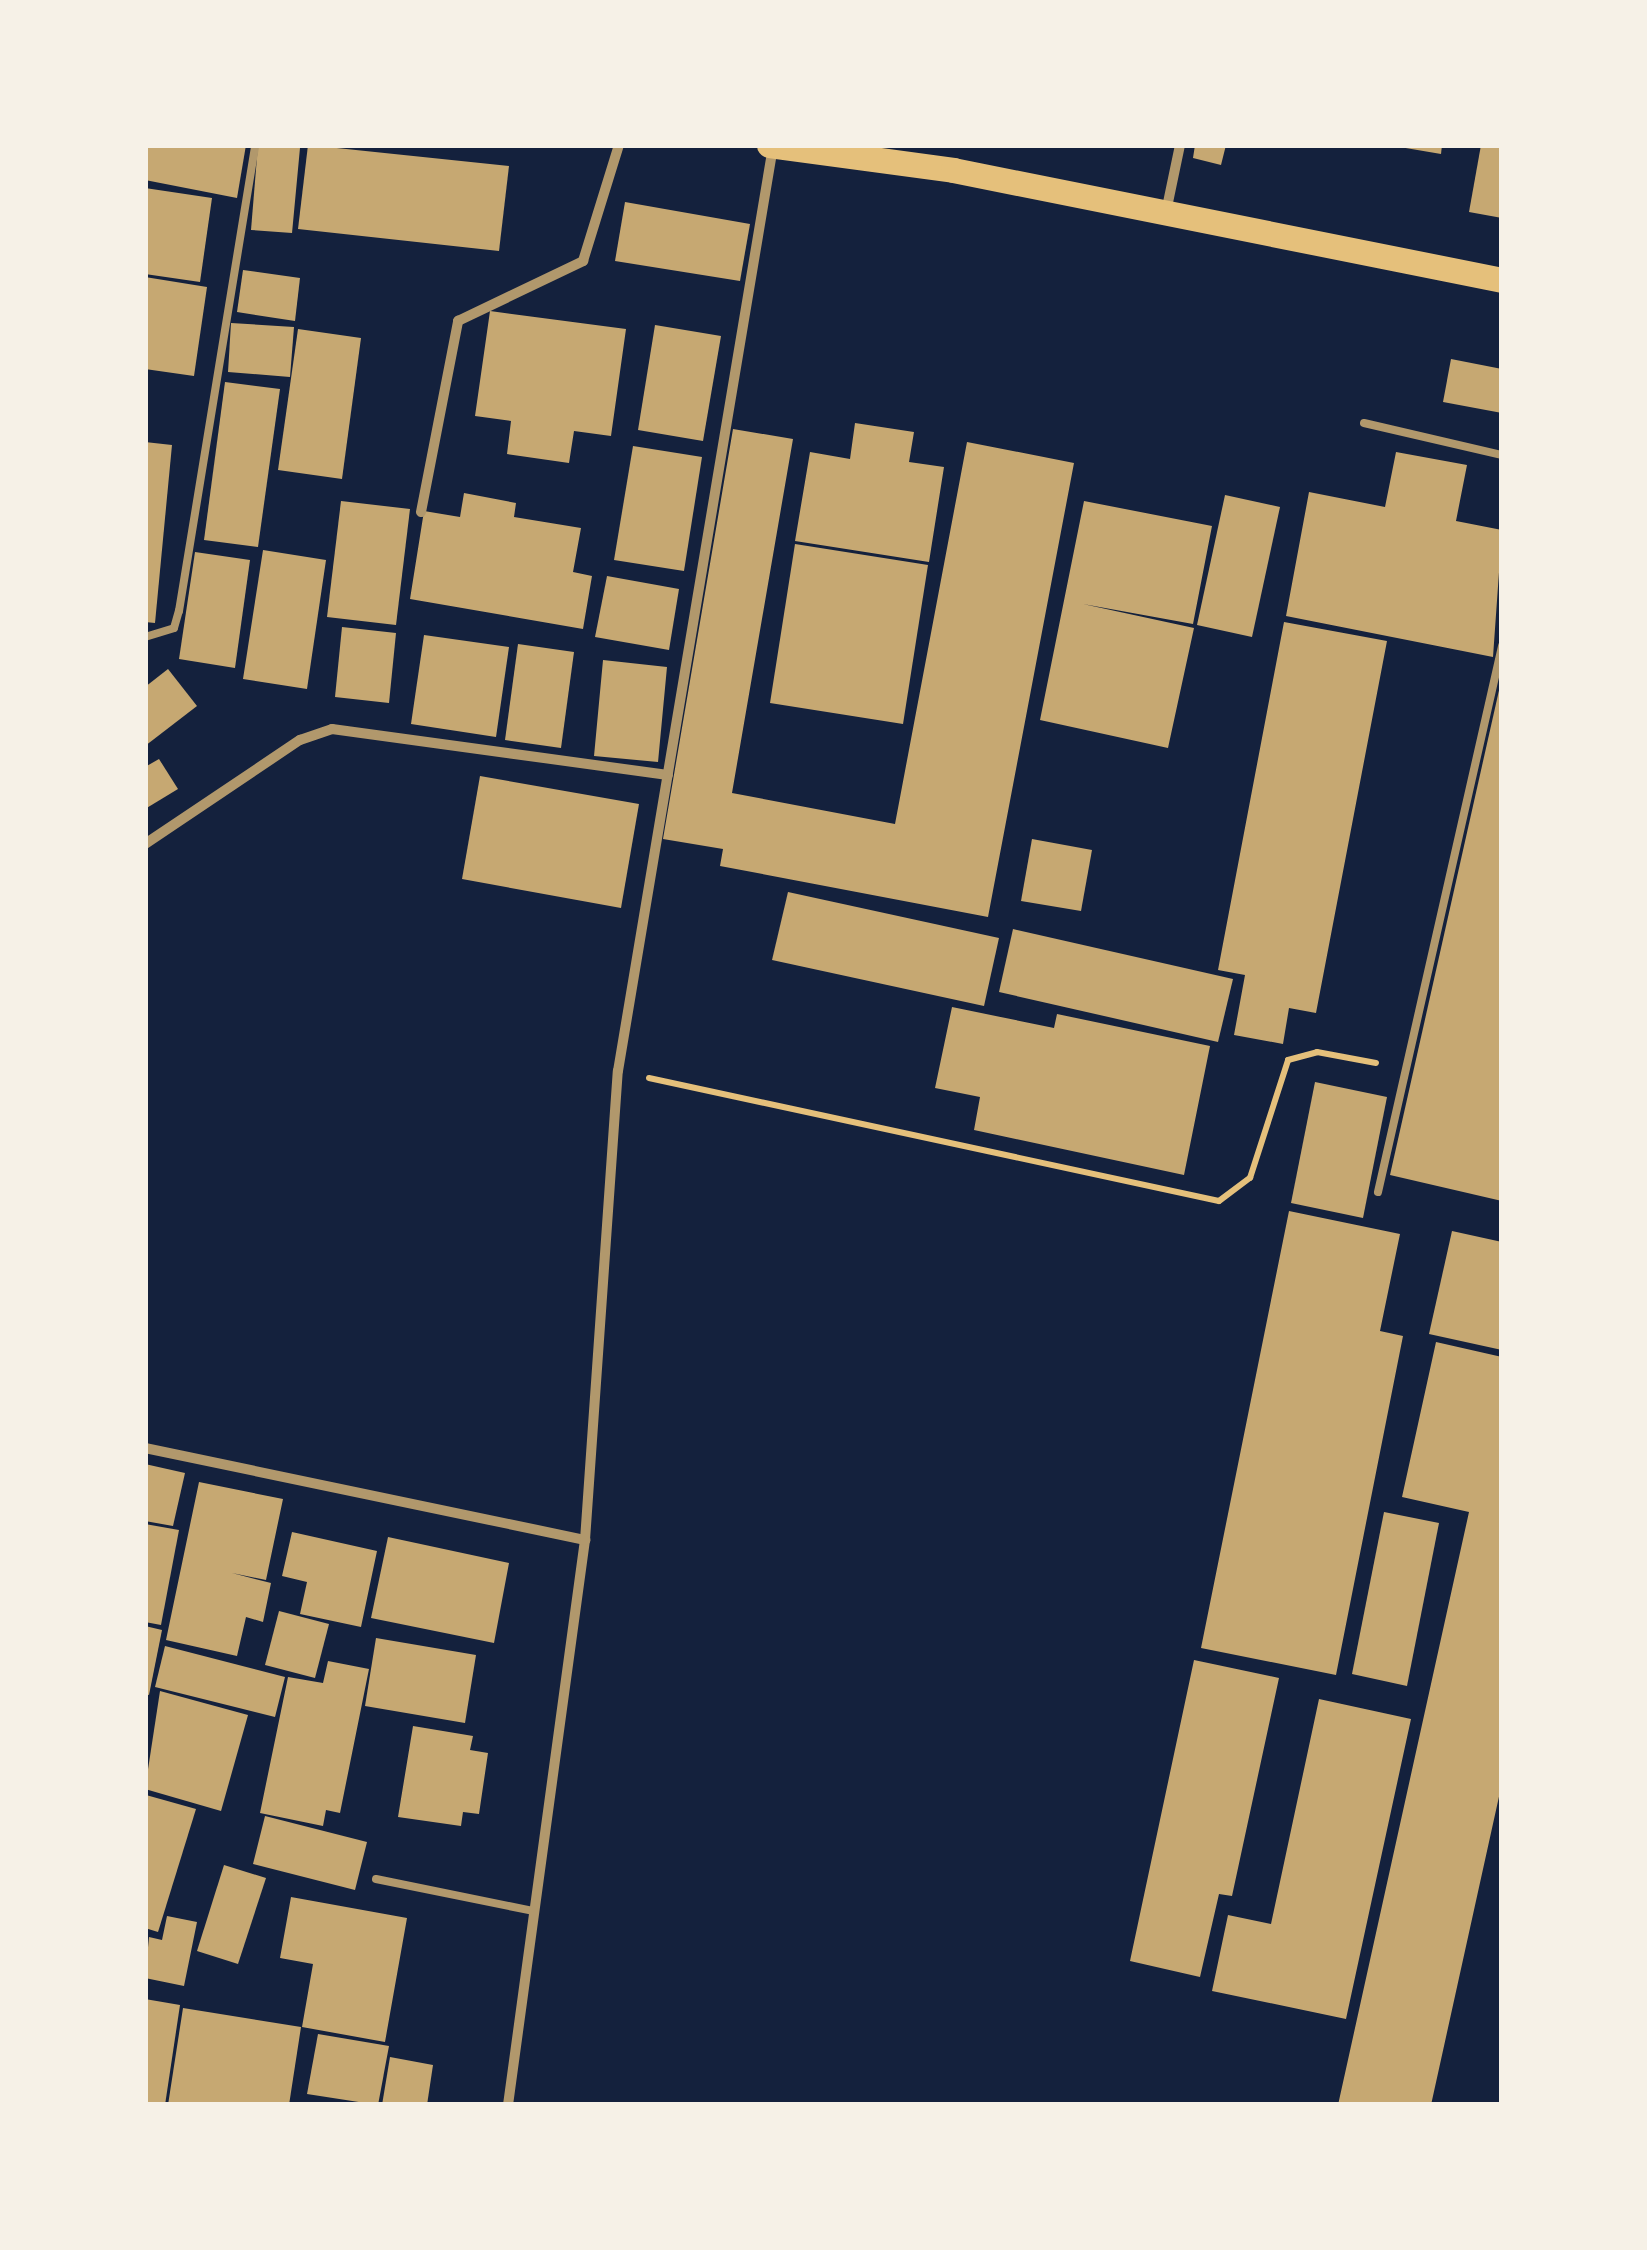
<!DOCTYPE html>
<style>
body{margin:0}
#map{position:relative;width:1647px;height:2250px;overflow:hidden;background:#14213d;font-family:Raleway,sans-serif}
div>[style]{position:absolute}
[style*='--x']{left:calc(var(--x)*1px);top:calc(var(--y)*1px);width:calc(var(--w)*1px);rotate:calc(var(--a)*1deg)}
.building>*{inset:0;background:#c6a872}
.path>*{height:6px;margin:-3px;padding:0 3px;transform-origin:3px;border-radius:3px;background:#e5c07b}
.service>*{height:8px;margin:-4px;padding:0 4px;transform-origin:4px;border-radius:4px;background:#b1986c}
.minor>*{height:10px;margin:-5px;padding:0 5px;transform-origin:5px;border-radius:5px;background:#b1986c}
.primary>*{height:25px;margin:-12.5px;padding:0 12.5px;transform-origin:12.5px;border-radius:12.5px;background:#e5c07b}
span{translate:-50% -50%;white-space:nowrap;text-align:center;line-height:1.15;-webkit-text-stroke:8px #f6f1e7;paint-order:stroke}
.frame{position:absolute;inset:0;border:148px solid #f6f1e7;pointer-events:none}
</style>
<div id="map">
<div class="building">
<div style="clip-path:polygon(145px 145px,246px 145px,237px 198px,145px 180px)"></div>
<div style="clip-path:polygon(258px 145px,300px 148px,292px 233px,251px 230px)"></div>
<div style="clip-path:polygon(308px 145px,509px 166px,499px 251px,298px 229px)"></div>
<div style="clip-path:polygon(1195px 145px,1226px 145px,1221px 165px,1193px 158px)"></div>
<div style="clip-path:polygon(1388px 145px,1442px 145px,1441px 154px)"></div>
<div style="clip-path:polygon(1481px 145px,1502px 145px,1502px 218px,1469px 212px)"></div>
<div style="clip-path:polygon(145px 188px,212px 198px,200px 282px,145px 274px)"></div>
<div style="clip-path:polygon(625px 202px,750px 224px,740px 281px,615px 261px)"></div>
<div style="clip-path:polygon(243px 270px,300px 278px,295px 321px,237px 312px)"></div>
<div style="clip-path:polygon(145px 277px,207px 287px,194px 376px,145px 369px)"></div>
<div style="clip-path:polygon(490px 311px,626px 329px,611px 436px,574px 431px,569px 463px,507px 454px,511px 421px,475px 416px)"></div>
<div style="clip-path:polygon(231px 323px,294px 327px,290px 377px,228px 372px)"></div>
<div style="clip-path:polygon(655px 325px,721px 336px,703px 441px,638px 430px)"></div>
<div style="clip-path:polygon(298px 329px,361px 338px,342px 479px,278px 470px)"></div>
<div style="clip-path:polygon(1451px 359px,1502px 369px,1502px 413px,1443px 402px)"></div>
<div style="clip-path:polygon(225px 382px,280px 389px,258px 547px,204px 540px)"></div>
<div style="clip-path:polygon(855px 423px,914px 432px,909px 462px,944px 467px,929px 562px,795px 541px,810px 452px,850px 459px)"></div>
<div style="clip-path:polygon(733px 429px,793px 439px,732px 793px,895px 824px,967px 442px,1074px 463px,988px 917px,720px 866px,723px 849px,663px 839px)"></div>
<div style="clip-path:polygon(145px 442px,172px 445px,155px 623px,145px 622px)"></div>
<div style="clip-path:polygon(633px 446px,702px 457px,684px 571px,614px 560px)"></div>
<div style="clip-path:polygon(1396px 452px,1467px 465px,1456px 521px,1502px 530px,1493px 657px,1286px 616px,1309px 492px,1385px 507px)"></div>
<div style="clip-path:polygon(464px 493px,516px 503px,514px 517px,581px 528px,573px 572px,592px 576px,583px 629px,410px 599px,424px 511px,460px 517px)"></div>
<div style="clip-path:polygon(1225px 495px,1280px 507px,1252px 637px,1197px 625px)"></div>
<div style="clip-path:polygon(341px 501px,410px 509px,396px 625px,327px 617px)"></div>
<div style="clip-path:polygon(1084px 501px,1212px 526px,1193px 624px,1083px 604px,1194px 628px,1168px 748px,1040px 720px)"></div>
<div style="clip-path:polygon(795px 544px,928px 565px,903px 724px,770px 703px)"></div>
<div style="clip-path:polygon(263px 550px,326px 560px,307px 689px,243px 679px)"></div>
<div style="clip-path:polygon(195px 552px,250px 560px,235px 668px,179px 659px)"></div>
<div style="clip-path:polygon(607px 576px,679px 589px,669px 650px,595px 637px)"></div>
<div style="clip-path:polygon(1284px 622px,1387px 641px,1316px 1013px,1289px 1008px,1283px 1044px,1234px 1035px,1245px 975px,1218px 970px)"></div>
<div style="clip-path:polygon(342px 627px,396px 633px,389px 703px,335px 697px)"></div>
<div style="clip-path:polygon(424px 635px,509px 647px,496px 737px,411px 724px)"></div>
<div style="clip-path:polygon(518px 644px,574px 652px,561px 748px,505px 740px)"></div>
<div style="clip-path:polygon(603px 660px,667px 667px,658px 762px,594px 756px)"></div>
<div style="clip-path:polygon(168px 669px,197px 706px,145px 746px,145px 687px)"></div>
<div style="clip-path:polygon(1502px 677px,1502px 1201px,1390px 1175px)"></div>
<div style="clip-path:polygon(159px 759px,178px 789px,145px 809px,145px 767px)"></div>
<div style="clip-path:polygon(480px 776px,639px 804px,621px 908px,462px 879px)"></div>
<div style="clip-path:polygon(1032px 839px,1092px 850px,1081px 911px,1021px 901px)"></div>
<div style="clip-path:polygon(788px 892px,999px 938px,984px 1006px,772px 960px)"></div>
<div style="clip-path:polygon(1013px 929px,1233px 979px,1218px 1042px,999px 992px)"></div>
<div style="clip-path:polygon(952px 1007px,1054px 1028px,1057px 1014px,1210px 1046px,1184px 1175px,974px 1130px,980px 1097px,935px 1088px)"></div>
<div style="clip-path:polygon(1315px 1082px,1387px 1097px,1363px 1218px,1291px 1203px)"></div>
<div style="clip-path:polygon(1289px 1211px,1400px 1234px,1380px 1331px,1403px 1336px,1336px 1675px,1201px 1648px)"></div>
<div style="clip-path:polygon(1452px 1231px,1502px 1242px,1502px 1350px,1429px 1334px)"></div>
<div style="clip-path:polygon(1436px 1342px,1502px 1357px,1502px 1783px,1431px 2105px,1338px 2105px,1469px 1512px,1402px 1497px)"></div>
<div style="clip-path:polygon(145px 1464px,185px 1473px,173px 1526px,145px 1521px)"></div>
<div style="clip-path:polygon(199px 1482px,283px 1499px,266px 1580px,232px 1573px,271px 1583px,263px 1622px,246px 1617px,237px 1656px,166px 1640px)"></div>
<div style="clip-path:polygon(1384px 1512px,1439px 1523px,1407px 1686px,1352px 1674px)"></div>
<div style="clip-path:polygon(145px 1524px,179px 1530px,161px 1625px,145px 1622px)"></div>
<div style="clip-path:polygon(292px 1532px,377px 1551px,361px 1627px,300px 1614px,307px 1582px,282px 1576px)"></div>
<div style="clip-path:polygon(388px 1537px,509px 1563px,494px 1643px,371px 1618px)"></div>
<div style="clip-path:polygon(279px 1611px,329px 1624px,315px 1678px,265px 1665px)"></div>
<div style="clip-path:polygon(145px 1626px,162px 1630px,149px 1695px,145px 1694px)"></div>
<div style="clip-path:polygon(376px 1638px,476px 1655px,465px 1723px,365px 1706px)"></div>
<div style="clip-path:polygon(165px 1646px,285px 1677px,275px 1717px,155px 1687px)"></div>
<div style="clip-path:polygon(1194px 1660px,1279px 1678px,1232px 1896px,1219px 1894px,1200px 1977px,1130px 1961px)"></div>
<div style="clip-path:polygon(328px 1661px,369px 1669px,340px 1813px,326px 1810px,323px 1826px,260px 1813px,288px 1677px,323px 1683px)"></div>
<div style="clip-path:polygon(160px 1691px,248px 1715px,221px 1811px,145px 1789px)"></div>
<div style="clip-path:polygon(1319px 1699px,1411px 1719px,1346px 2019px,1212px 1991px,1228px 1915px,1271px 1924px)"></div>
<div style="clip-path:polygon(413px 1726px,473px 1736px,470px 1750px,488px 1753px,479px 1814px,463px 1812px,461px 1826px,398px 1817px)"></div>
<div style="clip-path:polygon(146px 1795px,196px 1809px,158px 1932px,145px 1928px)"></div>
<div style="clip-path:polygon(265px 1816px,367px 1842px,355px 1890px,253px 1864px)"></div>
<div style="clip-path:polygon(224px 1865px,266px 1878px,238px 1964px,197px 1951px)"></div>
<div style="clip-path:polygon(291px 1897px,407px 1918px,385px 2042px,302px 2027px,313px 1964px,280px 1958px)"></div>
<div style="clip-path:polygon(167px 1916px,197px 1922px,184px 1986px,145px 1978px,149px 1937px,162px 1940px)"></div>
<div style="clip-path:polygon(145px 1999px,180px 2005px,165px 2105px,145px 2105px)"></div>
<div style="clip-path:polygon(183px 2008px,301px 2027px,289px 2105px,168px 2105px)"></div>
<div style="clip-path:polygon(318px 2034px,389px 2046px,378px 2105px,307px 2094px)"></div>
<div style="clip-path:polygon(390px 2057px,433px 2065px,427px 2105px,382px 2105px)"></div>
</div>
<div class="path">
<div style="--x:649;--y:1078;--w:583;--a:12.18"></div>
<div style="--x:1219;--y:1201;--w:39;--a:-37"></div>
<div style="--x:1250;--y:1178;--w:124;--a:-72.1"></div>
<div style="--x:1288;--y:1060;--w:30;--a:-15"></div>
<div style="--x:1317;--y:1052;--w:60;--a:10.6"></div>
</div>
<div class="service">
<div style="--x:1364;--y:423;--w:142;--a:13.1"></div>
<div style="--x:145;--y:637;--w:30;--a:-17"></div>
<div style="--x:174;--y:628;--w:18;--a:-74"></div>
<div style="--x:179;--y:611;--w:472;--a:-80.7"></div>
<div style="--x:1378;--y:1192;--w:560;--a:-77.2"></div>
<div style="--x:376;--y:1879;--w:160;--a:11.5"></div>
</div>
<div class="minor">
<div style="--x:1166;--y:212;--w:68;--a:-78.2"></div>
<div style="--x:421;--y:512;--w:195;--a:-79"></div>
<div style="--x:458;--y:321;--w:139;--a:-25.6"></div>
<div style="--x:583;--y:261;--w:121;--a:-72.8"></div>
<div style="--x:145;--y:844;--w:187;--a:-33.9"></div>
<div style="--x:300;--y:740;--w:34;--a:-19"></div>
<div style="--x:332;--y:729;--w:339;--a:7.8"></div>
<div style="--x:145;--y:1448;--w:450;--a:11.8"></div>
<div style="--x:508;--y:2105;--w:570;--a:-82.24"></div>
<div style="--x:585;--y:1540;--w:470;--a:-86"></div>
<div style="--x:618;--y:1071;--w:937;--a:-80.48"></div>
</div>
<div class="primary">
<div style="--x:769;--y:145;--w:186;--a:7.7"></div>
<div style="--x:953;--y:170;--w:560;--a:11.33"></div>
</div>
<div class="frame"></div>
</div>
